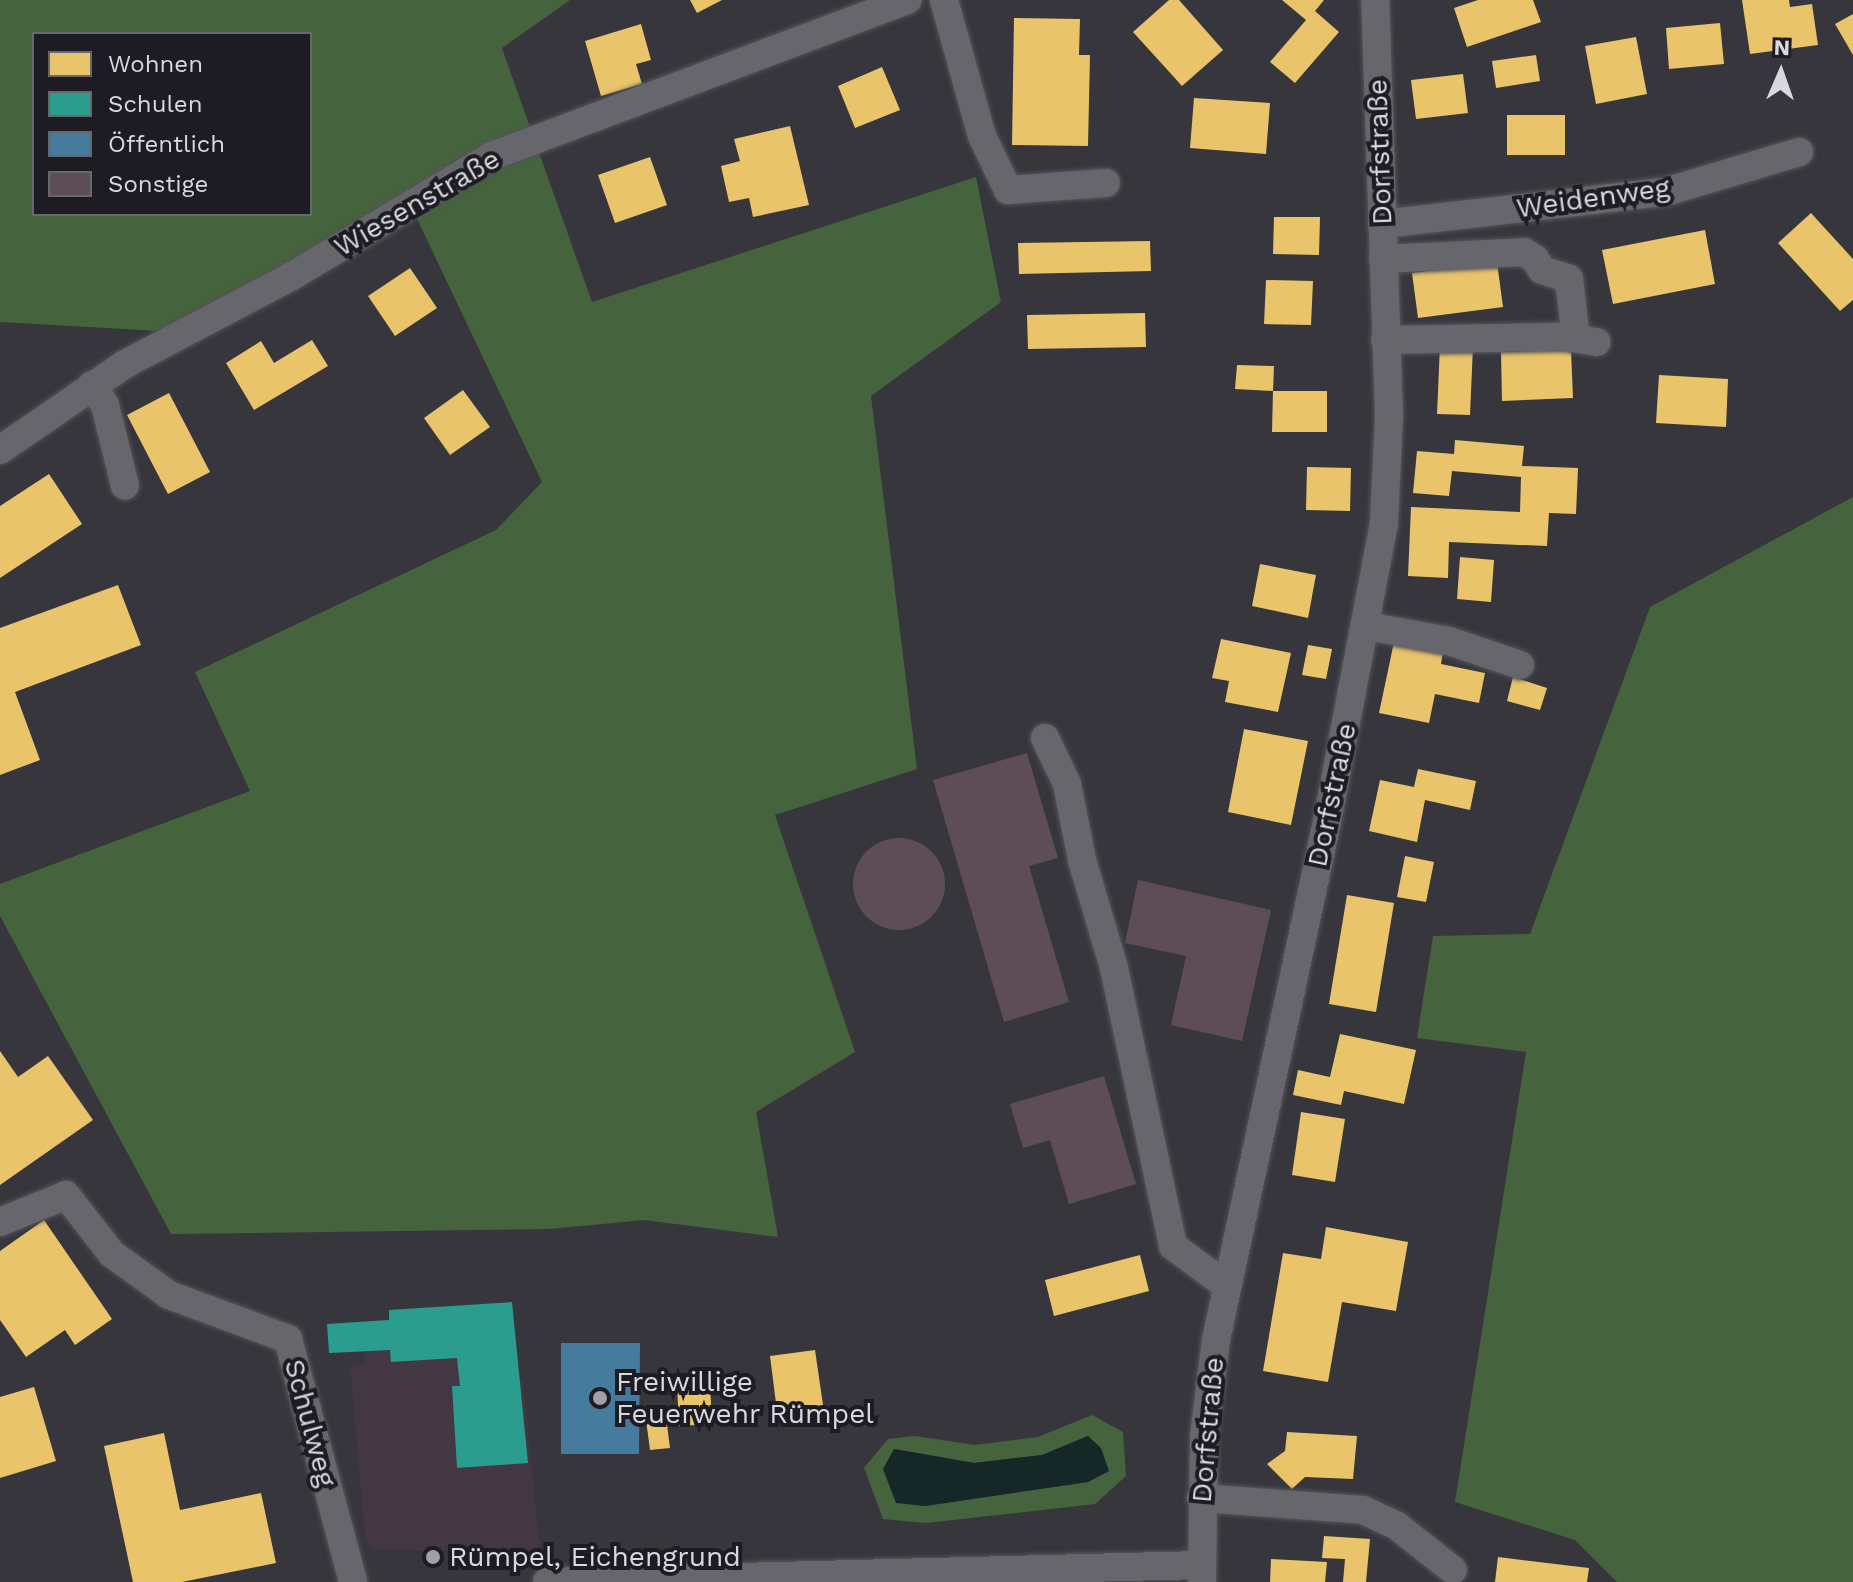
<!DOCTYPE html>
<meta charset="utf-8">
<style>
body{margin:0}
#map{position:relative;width:1853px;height:1582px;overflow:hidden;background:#37363d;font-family:"Work Sans",sans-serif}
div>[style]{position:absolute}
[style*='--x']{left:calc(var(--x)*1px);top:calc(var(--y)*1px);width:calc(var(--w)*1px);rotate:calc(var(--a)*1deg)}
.education>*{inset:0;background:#443744}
.green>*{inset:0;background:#45643d}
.water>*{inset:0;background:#162728}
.homes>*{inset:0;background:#e9c46a}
.schools>*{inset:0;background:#2a9d8f}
.public>*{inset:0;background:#457b9d}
.building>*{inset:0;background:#5e4d57}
.round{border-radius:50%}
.roads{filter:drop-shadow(0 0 2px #545359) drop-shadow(0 0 2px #545359)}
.minor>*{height:28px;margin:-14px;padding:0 14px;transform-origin:14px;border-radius:14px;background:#67666c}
.dots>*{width:22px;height:22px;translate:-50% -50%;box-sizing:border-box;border:4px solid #1c1c22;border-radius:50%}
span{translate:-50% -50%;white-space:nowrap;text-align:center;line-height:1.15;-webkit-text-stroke:8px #1c1c22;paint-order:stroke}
.street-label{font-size:28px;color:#d8d8e0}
.poi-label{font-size:28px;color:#d8d8e0}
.left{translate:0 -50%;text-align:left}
.legend{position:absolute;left:32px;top:32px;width:280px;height:184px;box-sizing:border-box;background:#1c1c22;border:2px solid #67676e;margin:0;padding:10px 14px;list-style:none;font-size:24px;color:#d8d8e0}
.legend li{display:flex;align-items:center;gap:16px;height:40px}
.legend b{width:40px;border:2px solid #67676e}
.north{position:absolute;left:1741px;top:32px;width:80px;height:80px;-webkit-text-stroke:6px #1c1c22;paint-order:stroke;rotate:2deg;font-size:22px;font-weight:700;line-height:32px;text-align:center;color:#d8d8e0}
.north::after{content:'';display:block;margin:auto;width:28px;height:36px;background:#d8d8e0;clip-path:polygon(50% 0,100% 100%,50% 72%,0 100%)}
</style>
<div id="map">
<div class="education">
<div style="clip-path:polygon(512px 1302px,518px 1381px,523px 1381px,540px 1552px,374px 1550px,365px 1536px,350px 1365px,364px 1364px,364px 1352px,329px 1353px,327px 1324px,389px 1320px,389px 1310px)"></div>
</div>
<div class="green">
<div style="clip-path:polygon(evenodd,0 0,570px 0,502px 48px,592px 302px,976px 177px,1001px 302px,871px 396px,917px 769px,775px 815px,855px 1052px,756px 1112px,778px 1237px,644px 1220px,549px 1229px,171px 1234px,0 916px,0 884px,250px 791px,195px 672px,496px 530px,542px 482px,410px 204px,160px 331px,0 322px,0 0,34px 34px,310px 34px,310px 214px,34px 214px,34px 34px)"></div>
<div style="clip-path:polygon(1853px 497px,1853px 1582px,1617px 1582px,1575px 1540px,1455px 1502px,1526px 1052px,1417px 1038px,1433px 936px,1530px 934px,1650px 607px)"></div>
<div style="clip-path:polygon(evenodd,1092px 1415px,1123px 1432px,1126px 1476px,1095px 1504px,926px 1523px,883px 1519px,864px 1468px,888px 1439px,915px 1436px,975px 1445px,1038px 1437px,1092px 1415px,1088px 1436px,1109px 1471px,1088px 1482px,925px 1506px,896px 1502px,894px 1449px,974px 1463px,1042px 1455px,1088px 1436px)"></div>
</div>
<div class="water">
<div style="clip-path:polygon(1088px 1436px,1101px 1448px,1109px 1471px,1088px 1482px,925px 1506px,896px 1503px,883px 1469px,894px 1449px,974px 1463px,1042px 1455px)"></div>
</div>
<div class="homes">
<div style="clip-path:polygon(690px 0,722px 0,697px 13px)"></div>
<div style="clip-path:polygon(1169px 0,1179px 0,1223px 50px,1182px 86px,1133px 32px)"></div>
<div style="clip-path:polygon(1282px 0,1324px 0,1315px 11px,1339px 32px,1295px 83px,1270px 62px,1306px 20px)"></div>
<div style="clip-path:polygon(1478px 0,1533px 0,1541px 22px,1467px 47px,1454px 8px)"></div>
<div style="clip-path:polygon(1742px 0,1789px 0,1790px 7px,1812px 4px,1818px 45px,1750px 54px)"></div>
<div style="clip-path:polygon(1853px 14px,1853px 55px,1835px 24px)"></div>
<div style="clip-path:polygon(1014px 18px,1080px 19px,1079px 55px,1090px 55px,1088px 146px,1012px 145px)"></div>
<div style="clip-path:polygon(1720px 23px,1724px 64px,1669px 69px,1666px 28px)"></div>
<div style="clip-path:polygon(641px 24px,651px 60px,636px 64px,642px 84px,601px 96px,585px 41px)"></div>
<div style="clip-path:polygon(1636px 37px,1647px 94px,1596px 104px,1585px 46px)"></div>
<div style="clip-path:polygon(1536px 55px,1540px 81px,1496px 88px,1492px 61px)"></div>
<div style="clip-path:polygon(882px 67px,900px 110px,855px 128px,838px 86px)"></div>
<div style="clip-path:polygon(1463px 74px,1468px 113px,1416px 119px,1411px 80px)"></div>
<div style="clip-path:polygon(1194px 98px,1270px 103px,1266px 154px,1190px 148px)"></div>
<div style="clip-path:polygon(1507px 115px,1565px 115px,1565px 155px,1507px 155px)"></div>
<div style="clip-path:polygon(790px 126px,809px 205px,753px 217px,749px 198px,729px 202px,721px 166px,740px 161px,734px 139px)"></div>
<div style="clip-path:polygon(650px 157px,667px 205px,615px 223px,598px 175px)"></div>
<div style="clip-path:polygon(1811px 213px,1853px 259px,1853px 300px,1840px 311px,1778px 243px)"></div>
<div style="clip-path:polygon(1274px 217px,1320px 217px,1319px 255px,1273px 254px)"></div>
<div style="clip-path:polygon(1705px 230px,1715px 284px,1613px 304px,1602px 250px)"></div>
<div style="clip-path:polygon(1150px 241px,1151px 271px,1019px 274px,1018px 243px)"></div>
<div style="clip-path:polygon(1497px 262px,1503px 307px,1418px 318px,1412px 273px)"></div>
<div style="clip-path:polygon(410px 268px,437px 308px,395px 336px,368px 296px)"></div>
<div style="clip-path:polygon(1266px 280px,1313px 281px,1311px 325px,1264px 324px)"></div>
<div style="clip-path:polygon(1145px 313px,1146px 347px,1028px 349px,1027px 315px)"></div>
<div style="clip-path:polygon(312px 340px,328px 366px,254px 410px,226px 363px,261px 341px,274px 363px)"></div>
<div style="clip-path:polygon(1440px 345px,1473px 346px,1470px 415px,1437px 414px)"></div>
<div style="clip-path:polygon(1571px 350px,1573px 398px,1502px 401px,1501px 352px)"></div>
<div style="clip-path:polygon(1237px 365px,1274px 366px,1273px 391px,1235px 389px)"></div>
<div style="clip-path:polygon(1659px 375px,1728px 379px,1726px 427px,1656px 423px)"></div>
<div style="clip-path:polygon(463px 390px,490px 427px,450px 455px,424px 418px)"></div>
<div style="clip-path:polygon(1273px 391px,1327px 391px,1327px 432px,1272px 432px)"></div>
<div style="clip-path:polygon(169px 393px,210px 472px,168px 494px,127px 415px)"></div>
<div style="clip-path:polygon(1455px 440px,1524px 446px,1522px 466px,1578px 468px,1576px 514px,1549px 513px,1547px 546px,1449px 542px,1448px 578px,1408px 576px,1411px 507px,1520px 512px,1521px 477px,1452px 471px,1449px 496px,1413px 493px,1417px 451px,1454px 454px)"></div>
<div style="clip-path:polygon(1307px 467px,1351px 468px,1350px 511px,1306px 510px)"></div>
<div style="clip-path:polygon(49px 474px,82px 524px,0 578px,0 506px)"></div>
<div style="clip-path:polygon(1460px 557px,1494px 560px,1491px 602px,1457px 599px)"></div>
<div style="clip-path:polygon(1260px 564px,1316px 575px,1308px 618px,1252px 606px)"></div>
<div style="clip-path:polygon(118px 585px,141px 645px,15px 692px,40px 760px,0 775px,0 628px)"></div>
<div style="clip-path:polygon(1221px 639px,1291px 653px,1278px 712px,1225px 702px,1229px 681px,1212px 678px)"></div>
<div style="clip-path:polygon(1394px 642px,1443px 652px,1441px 664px,1485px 673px,1479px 703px,1435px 694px,1429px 723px,1379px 713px)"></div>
<div style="clip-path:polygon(1308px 645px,1332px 649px,1326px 679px,1302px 675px)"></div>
<div style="clip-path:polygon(1513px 677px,1547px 688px,1540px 710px,1507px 701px)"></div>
<div style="clip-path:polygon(1244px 729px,1308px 741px,1291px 825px,1228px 812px)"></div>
<div style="clip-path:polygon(1418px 769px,1476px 781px,1470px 810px,1425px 800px,1417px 842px,1369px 831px,1380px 780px,1414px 787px)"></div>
<div style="clip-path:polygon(1405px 856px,1434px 862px,1426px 902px,1397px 897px)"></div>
<div style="clip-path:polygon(1347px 895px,1394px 903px,1376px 1012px,1329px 1004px)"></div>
<div style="clip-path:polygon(1340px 1034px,1416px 1050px,1404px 1104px,1344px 1091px,1341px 1105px,1293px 1095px,1298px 1070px,1330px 1077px)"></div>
<div style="clip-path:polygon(0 1051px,18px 1077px,48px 1056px,93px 1120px,0 1185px)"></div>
<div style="clip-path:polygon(1301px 1112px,1345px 1119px,1335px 1182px,1292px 1175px)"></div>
<div style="clip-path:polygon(44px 1220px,112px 1319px,75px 1345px,65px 1330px,26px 1357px,0 1320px,0 1251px)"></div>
<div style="clip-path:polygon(1326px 1227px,1408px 1242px,1396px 1311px,1342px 1302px,1328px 1382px,1263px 1371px,1283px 1253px,1321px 1259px)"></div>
<div style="clip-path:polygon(1140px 1255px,1149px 1291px,1054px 1316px,1045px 1280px)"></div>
<div style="clip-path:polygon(815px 1350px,823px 1405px,777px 1411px,770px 1356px)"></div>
<div style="clip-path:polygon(710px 1383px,712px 1424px,679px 1426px,677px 1384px)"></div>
<div style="clip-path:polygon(34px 1387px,56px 1461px,0 1478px,0 1397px)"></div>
<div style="clip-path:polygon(666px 1417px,670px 1448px,650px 1450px,646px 1420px)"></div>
<div style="clip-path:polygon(1287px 1432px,1357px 1436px,1353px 1479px,1305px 1477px,1292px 1489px,1267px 1464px,1285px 1451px)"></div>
<div style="clip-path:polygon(164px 1433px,180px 1510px,261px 1493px,276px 1563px,182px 1582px,133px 1582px,104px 1446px)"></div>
<div style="clip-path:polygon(1324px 1536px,1370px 1539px,1366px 1582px,1343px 1582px,1345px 1559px,1322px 1558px)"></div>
<div style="clip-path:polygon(1498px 1557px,1589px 1568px,1587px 1582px,1495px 1582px)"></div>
<div style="clip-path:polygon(1271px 1559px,1327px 1562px,1325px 1582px,1270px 1582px)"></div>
</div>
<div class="schools">
<div style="clip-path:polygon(512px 1302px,528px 1463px,457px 1468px,452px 1386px,460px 1386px,457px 1358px,391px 1362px,390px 1350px,329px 1353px,327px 1324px,389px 1320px,389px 1310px)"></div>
</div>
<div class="public">
<div style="clip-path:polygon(561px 1343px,640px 1343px,639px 1454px,561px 1454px)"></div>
</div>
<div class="building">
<div style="clip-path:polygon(1027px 753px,1058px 858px,1029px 866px,1069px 1002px,1004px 1022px,933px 780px)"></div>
<div class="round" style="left:853px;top:838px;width:92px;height:92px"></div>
<div style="clip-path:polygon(1138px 880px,1271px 910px,1242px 1041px,1171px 1025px,1186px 956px,1125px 943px)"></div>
<div style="clip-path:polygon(1104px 1076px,1136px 1184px,1069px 1204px,1050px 1140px,1023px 1148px,1010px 1104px)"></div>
</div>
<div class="roads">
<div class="minor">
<div style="--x:944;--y:0;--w:141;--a:74.4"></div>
<div style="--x:982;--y:136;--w:60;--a:64.3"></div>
<div style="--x:1008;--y:190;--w:98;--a:-4.1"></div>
<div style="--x:1382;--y:224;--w:285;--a:-6.5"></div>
<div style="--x:1665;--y:192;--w:140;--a:-16.6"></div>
<div style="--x:1383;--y:259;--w:141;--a:-2.8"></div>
<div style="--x:1524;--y:252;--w:13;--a:32"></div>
<div style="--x:1535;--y:259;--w:13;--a:58"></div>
<div style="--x:1542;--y:270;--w:28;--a:18"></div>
<div style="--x:1569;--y:279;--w:60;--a:83.3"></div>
<div style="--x:1385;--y:340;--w:180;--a:-1"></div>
<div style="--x:1565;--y:337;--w:32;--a:9"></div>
<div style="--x:92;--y:385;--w:24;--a:57"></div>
<div style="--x:105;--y:405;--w:83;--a:76.1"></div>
<div style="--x:0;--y:450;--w:152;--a:-34.5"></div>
<div style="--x:125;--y:364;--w:189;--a:-27.8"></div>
<div style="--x:292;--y:276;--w:233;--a:-31"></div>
<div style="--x:492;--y:156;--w:444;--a:-20.6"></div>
<div style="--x:1367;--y:626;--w:83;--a:10.4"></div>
<div style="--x:1449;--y:641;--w:75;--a:18.7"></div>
<div style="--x:1045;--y:738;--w:51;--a:64.4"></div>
<div style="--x:1067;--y:784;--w:77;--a:78.8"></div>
<div style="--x:1082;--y:860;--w:113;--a:73.5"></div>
<div style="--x:1114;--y:968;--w:284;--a:78"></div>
<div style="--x:1173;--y:1246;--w:67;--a:36.5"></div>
<div style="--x:0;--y:1222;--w:71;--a:-22.2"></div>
<div style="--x:66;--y:1195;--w:75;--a:52.1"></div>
<div style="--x:112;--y:1254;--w:70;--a:35.7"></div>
<div style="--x:169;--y:1295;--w:127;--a:20.3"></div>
<div style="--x:288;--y:1339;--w:252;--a:75"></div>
<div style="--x:1201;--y:1498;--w:162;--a:4.2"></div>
<div style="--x:1363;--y:1510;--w:38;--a:25"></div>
<div style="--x:1397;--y:1526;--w:71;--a:38.2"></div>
<div style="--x:547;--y:1582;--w:653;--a:-1.49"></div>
<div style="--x:1202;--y:1582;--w:146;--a:-89.2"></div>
<div style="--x:1204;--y:1436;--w:97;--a:-82.9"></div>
<div style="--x:1216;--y:1340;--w:530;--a:-77.91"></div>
<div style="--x:1327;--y:822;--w:304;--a:-79.2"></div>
<div style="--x:1384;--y:523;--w:108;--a:-87.3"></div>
<div style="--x:1389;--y:415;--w:415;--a:-91.9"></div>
</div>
</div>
<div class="dots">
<div style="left:600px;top:1398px;background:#a09fa7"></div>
<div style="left:433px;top:1557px;background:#a09fa7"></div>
</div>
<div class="street-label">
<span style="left:1380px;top:152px;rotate:-92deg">Dorfstraße</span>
<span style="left:1593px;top:198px;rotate:-8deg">Weidenweg</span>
<span style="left:417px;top:203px;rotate:-30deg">Wiesenstraße</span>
<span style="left:1332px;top:795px;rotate:-78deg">Dorfstraße</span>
<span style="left:310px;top:1423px;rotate:75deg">Schulweg</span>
<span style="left:1208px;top:1430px;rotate:-85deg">Dorfstraße</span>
</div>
<div class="poi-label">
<span class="left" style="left:616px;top:1398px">Freiwillige<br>Feuerwehr Rümpel</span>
<span class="left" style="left:449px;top:1557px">Rümpel, Eichengrund</span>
</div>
<ul class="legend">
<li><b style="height:22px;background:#e9c46a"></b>Wohnen</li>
<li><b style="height:22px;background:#2a9d8f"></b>Schulen</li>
<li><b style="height:22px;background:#457b9d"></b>Öffentlich</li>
<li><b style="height:22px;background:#5e4d57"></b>Sonstige</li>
</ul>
<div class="north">N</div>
</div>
